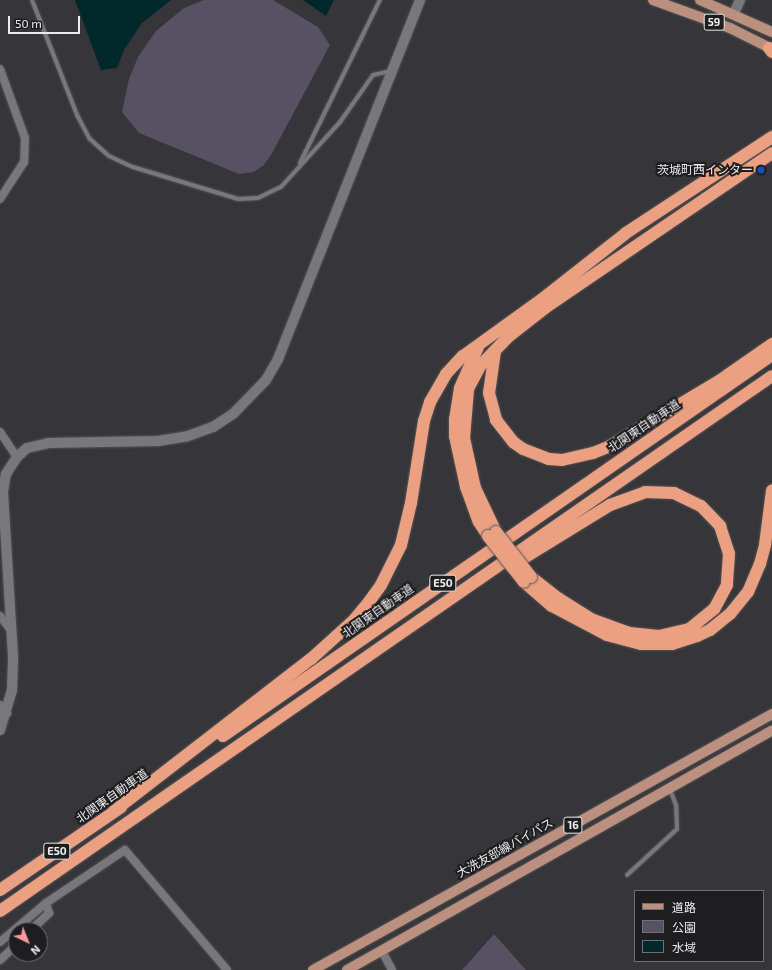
<!DOCTYPE html>
<meta charset="utf-8">
<style>
body{margin:0}
#map{position:relative;width:772px;height:970px;overflow:hidden;background:#363539;font-family:"Exo 2","Noto Sans JP",sans-serif}
div>[style]{position:absolute}
[style*='--x']{left:calc(var(--x)*1px);top:calc(var(--y)*1px);width:calc(var(--w)*1px);rotate:calc(var(--a)*1deg)}
.green>*{inset:0;background:#575163}
.water>*{inset:0;background:#00272a}
.roads{filter:drop-shadow(0 0 1px #545356) drop-shadow(0 0 1px #545356)}
.lane>*{height:4px;margin:-2px;padding:0 2px;transform-origin:2px;border-radius:2px;background:#78777b}
.street>*{height:8px;margin:-4px;padding:0 4px;transform-origin:4px;border-radius:4px;background:#78777b}
.secondary>*{height:10px;margin:-5px;padding:0 5px;transform-origin:5px;border-radius:5px;background:#78777b}
.primary>*{height:10px;margin:-5px;padding:0 5px;transform-origin:5px;border-radius:5px;background:#bc907f}
.highway>*{height:12px;margin:-6px;padding:0 6px;transform-origin:6px;border-radius:6px;background:#eaa081}
.bridges{filter:drop-shadow(0 0 1px #545356) drop-shadow(0 0 1px #545356)}
.highway-bridge>*{height:12px;margin:-6px;padding:0 6px;transform-origin:6px;border-radius:6px;background:#eaa081}
.dots>*{width:11px;height:11px;translate:-50% -50%;box-sizing:border-box;border:2px solid #1e1d1f;border-radius:50%}
span{translate:-50% -50%;white-space:nowrap;text-align:center;line-height:1.15;-webkit-text-stroke:4px #1e1d1f;paint-order:stroke}
.shield-label span{padding:1px 3px;background:#1e1d1f;border:1px solid;border-radius:3px;-webkit-text-stroke-width:0}
.shield-label{font-size:11px;color:#ececee;font-weight:700}
.poi-label{font-size:12px;color:#ececee}
.right{translate:-100% -50%;text-align:right}
.street-label{font-size:12px;color:#ececee}
.legend{position:absolute;left:634px;top:890px;width:130px;height:72px;box-sizing:border-box;background:#1e1d1f;border:1px solid #707072;margin:0;padding:5px 7px;list-style:none;font-size:12px;color:#ececee}
.legend li{display:flex;align-items:center;gap:8px;height:20px}
.legend b{width:20px;border:1px solid #707072}
.north{position:absolute;left:8px;top:922px;width:40px;height:40px;box-sizing:border-box;background:#1e1d1f;border:1px solid #707072;border-radius:50%;rotate:137deg;font-size:11px;font-weight:700;line-height:16px;text-align:center;color:#ececee}
.north::after{content:'';display:block;margin:auto;width:14px;height:18px;background:#f59b9b;clip-path:polygon(50% 0,100% 100%,50% 72%,0 100%)}
.scale{position:absolute;left:8px;top:16px;width:72px;height:18px;box-sizing:border-box;border:2px solid #ececee;border-top:0;padding-left:5px;font-size:12px;line-height:14px;white-space:nowrap;color:#ececee;-webkit-text-stroke:3px #1e1d1f;paint-order:stroke}
</style>
<div id="map">
<div class="green">
<div style="clip-path:polygon(204px 0,273px 0,318px 27px,330px 45px,271px 155px,263px 166px,253px 172px,239px 174px,139px 133px,122px 112px,129px 79px,138px 57px,156px 31px,184px 8px)"></div>
<div style="clip-path:polygon(494px 934px,526px 970px,462px 970px)"></div>
</div>
<div class="water">
<div style="clip-path:polygon(75px 0,171px 0,142px 23px,124px 50px,117px 68px,101px 70px)"></div>
<div style="clip-path:polygon(303px 0,334px 0,326px 16px)"></div>
</div>
<div class="roads">
<div class="lane">
<div style="--x:32;--y:0;--w:123;--a:68.6"></div>
<div style="--x:77;--y:115;--w:27;--a:62"></div>
<div style="--x:90;--y:139;--w:25;--a:42"></div>
<div style="--x:109;--y:156;--w:26;--a:25"></div>
<div style="--x:133;--y:167;--w:110;--a:16.9"></div>
<div style="--x:238;--y:199;--w:20;--a:-3"></div>
<div style="--x:258;--y:198;--w:25;--a:-26"></div>
<div style="--x:281;--y:187;--w:88;--a:-47.8"></div>
<div style="--x:340;--y:122;--w:57;--a:-54.9"></div>
<div style="--x:373;--y:75;--w:17;--a:-13"></div>
<div style="--x:300;--y:163;--w:182;--a:-63.9"></div>
<div style="--x:627;--y:875;--w:68;--a:-42.6"></div>
<div style="--x:677;--y:829;--w:24;--a:-92"></div>
<div style="--x:676;--y:805;--w:17;--a:-111"></div>
</div>
<div class="street">
<div style="--x:0;--y:69;--w:73;--a:70.1"></div>
<div style="--x:25;--y:138;--w:24;--a:92"></div>
<div style="--x:24;--y:162;--w:44;--a:123"></div>
<div style="--x:0;--y:432;--w:30;--a:56"></div>
<div style="--x:0;--y:616;--w:18;--a:52"></div>
<div style="--x:0;--y:705;--w:11;--a:49"></div>
<div style="--x:31;--y:930;--w:25;--a:-43"></div>
<div style="--x:49;--y:913;--w:10;--a:-107"></div>
<div style="--x:0;--y:942;--w:60;--a:-40.3"></div>
<div style="--x:46;--y:903;--w:95;--a:-33.9"></div>
<div style="--x:125;--y:850;--w:157;--a:49.6"></div>
<div style="--x:382;--y:951;--w:21;--a:62"></div>
<div style="--x:0;--y:960;--w:22;--a:-43"></div>
</div>
<div class="secondary">
<div style="--x:734;--y:13;--w:14;--a:-65"></div>
<div style="--x:0;--y:730;--w:42;--a:-73.3"></div>
<div style="--x:12;--y:690;--w:34;--a:-88"></div>
<div style="--x:13;--y:656;--w:164;--a:-93.5"></div>
<div style="--x:3;--y:492;--w:18;--a:-81"></div>
<div style="--x:6;--y:474;--w:20;--a:-57"></div>
<div style="--x:17;--y:457;--w:13;--a:-42"></div>
<div style="--x:27;--y:448;--w:22;--a:-13"></div>
<div style="--x:48;--y:443;--w:110;--a:-1"></div>
<div style="--x:158;--y:441;--w:30;--a:-9"></div>
<div style="--x:188;--y:436;--w:27;--a:-20"></div>
<div style="--x:213;--y:427;--w:24;--a:-33"></div>
<div style="--x:233;--y:414;--w:47;--a:-45.9"></div>
<div style="--x:266;--y:380;--w:24;--a:-60"></div>
<div style="--x:278;--y:359;--w:386;--a:-68.4"></div>
</div>
<div class="primary">
<div style="--x:653;--y:0;--w:82;--a:20"></div>
<div style="--x:730;--y:28;--w:47;--a:26.6"></div>
<div style="--x:700;--y:0;--w:79;--a:24"></div>
<div style="--x:313;--y:970;--w:526;--a:-29.15"></div>
<div style="--x:347;--y:970;--w:488;--a:-29.4"></div>
</div>
<div class="highway">
<div style="--x:769;--y:48;--w:5;--a:53"></div>
<div style="--x:478;--y:347;--w:45;--a:113.7"></div>
<div style="--x:460;--y:388;--w:31;--a:99"></div>
<div style="--x:455;--y:419;--w:17;--a:90"></div>
<div style="--x:455;--y:436;--w:52;--a:77.8"></div>
<div style="--x:466;--y:487;--w:37;--a:70"></div>
<div style="--x:479;--y:522;--w:17;--a:57"></div>
<div style="--x:495;--y:351;--w:42;--a:98.1"></div>
<div style="--x:489;--y:393;--w:28;--a:75"></div>
<div style="--x:496;--y:420;--w:28;--a:52"></div>
<div style="--x:513;--y:442;--w:12;--a:35"></div>
<div style="--x:523;--y:449;--w:28;--a:21"></div>
<div style="--x:549;--y:459;--w:13;--a:4"></div>
<div style="--x:562;--y:460;--w:32;--a:-13"></div>
<div style="--x:593;--y:453;--w:18;--a:-22"></div>
<div style="--x:610;--y:446;--w:127;--a:-30.8"></div>
<div style="--x:719;--y:381;--w:65;--a:-34.9"></div>
<div style="--x:496;--y:532;--w:49;--a:-115.5"></div>
<div style="--x:475;--y:488;--w:51;--a:-102.4"></div>
<div style="--x:464;--y:438;--w:49;--a:-85.3"></div>
<div style="--x:468;--y:389;--w:26;--a:-62"></div>
<div style="--x:480;--y:366;--w:40;--a:-46"></div>
<div style="--x:508;--y:337;--w:47;--a:-38.1"></div>
<div style="--x:545;--y:308;--w:275;--a:-34.3"></div>
<div style="--x:511;--y:566;--w:116;--a:-31.6"></div>
<div style="--x:610;--y:505;--w:37;--a:-20"></div>
<div style="--x:645;--y:492;--w:29;--a:2"></div>
<div style="--x:674;--y:493;--w:30;--a:26"></div>
<div style="--x:701;--y:506;--w:28;--a:46"></div>
<div style="--x:720;--y:526;--w:29;--a:72"></div>
<div style="--x:729;--y:554;--w:31;--a:94"></div>
<div style="--x:727;--y:585;--w:27;--a:118"></div>
<div style="--x:714;--y:609;--w:32;--a:141"></div>
<div style="--x:689;--y:629;--w:31;--a:167"></div>
<div style="--x:659;--y:636;--w:30;--a:-174"></div>
<div style="--x:629;--y:633;--w:38;--a:-160"></div>
<div style="--x:593;--y:620;--w:40;--a:-148"></div>
<div style="--x:559;--y:599;--w:36;--a:-142"></div>
<div style="--x:524;--y:582;--w:37;--a:41"></div>
<div style="--x:552;--y:606;--w:62;--a:27.8"></div>
<div style="--x:607;--y:635;--w:35;--a:15"></div>
<div style="--x:641;--y:644;--w:31;--a:0"></div>
<div style="--x:672;--y:644;--w:26;--a:-18"></div>
<div style="--x:697;--y:636;--w:14;--a:-25"></div>
<div style="--x:710;--y:630;--w:26;--a:-39"></div>
<div style="--x:730;--y:614;--w:28;--a:-51"></div>
<div style="--x:748;--y:592;--w:30;--a:-67"></div>
<div style="--x:760;--y:564;--w:20;--a:-75"></div>
<div style="--x:765;--y:545;--w:55;--a:-82.7"></div>
<div style="--x:223;--y:736;--w:668;--a:-34.76"></div>
<div style="--x:114;--y:811;--w:249;--a:-37.7"></div>
<div style="--x:311;--y:659;--w:57;--a:-42.1"></div>
<div style="--x:353;--y:621;--w:23;--a:-50"></div>
<div style="--x:368;--y:603;--w:22;--a:-54"></div>
<div style="--x:381;--y:585;--w:45;--a:-63.4"></div>
<div style="--x:401;--y:545;--w:43;--a:-76.6"></div>
<div style="--x:411;--y:503;--w:83;--a:-81"></div>
<div style="--x:424;--y:421;--w:20;--a:-72"></div>
<div style="--x:430;--y:402;--w:32;--a:-60"></div>
<div style="--x:446;--y:374;--w:25;--a:-47"></div>
<div style="--x:463;--y:356;--w:96;--a:-35.7"></div>
<div style="--x:541;--y:300;--w:108;--a:-38.2"></div>
<div style="--x:626;--y:233;--w:175;--a:-33.3"></div>
<div style="--x:0;--y:890;--w:147;--a:-34.4"></div>
<div style="--x:0;--y:911;--w:939;--a:-34.72"></div>
</div>
</div>
<div class="bridges">
<div class="highway-bridge">
<div style="--x:496;--y:532;--w:57;--a:52.1"></div>
<div style="--x:488;--y:536;--w:58;--a:52"></div>
</div>
</div>
<div class="dots">
<div style="left:761px;top:170px;background:#1a4fb4"></div>
</div>
<div class="shield-label">
<span style="left:714px;top:22px">59</span>
<span style="left:443px;top:583px">E50</span>
<span style="left:573px;top:825px">16</span>
<span style="left:57px;top:851px">E50</span>
</div>
<div class="poi-label">
<span class="right" style="left:753px;top:170px">茨城町西インター</span>
</div>
<div class="street-label">
<span style="left:644px;top:426px;rotate:-34deg">北関東自動車道</span>
<span style="left:378px;top:611px;rotate:-35deg">北関東自動車道</span>
<span style="left:112px;top:796px;rotate:-35deg">北関東自動車道</span>
<span style="left:505px;top:848px;rotate:-29deg">大洗友部線バイパス</span>
</div>
<ul class="legend">
<li><b style="height:5px;background:#bc907f"></b>道路</li>
<li><b style="height:11px;background:#575163"></b>公園</li>
<li><b style="height:11px;background:#00272a"></b>水域</li>
</ul>
<div class="north">N</div>
<div class="scale">50 m</div>
</div>
